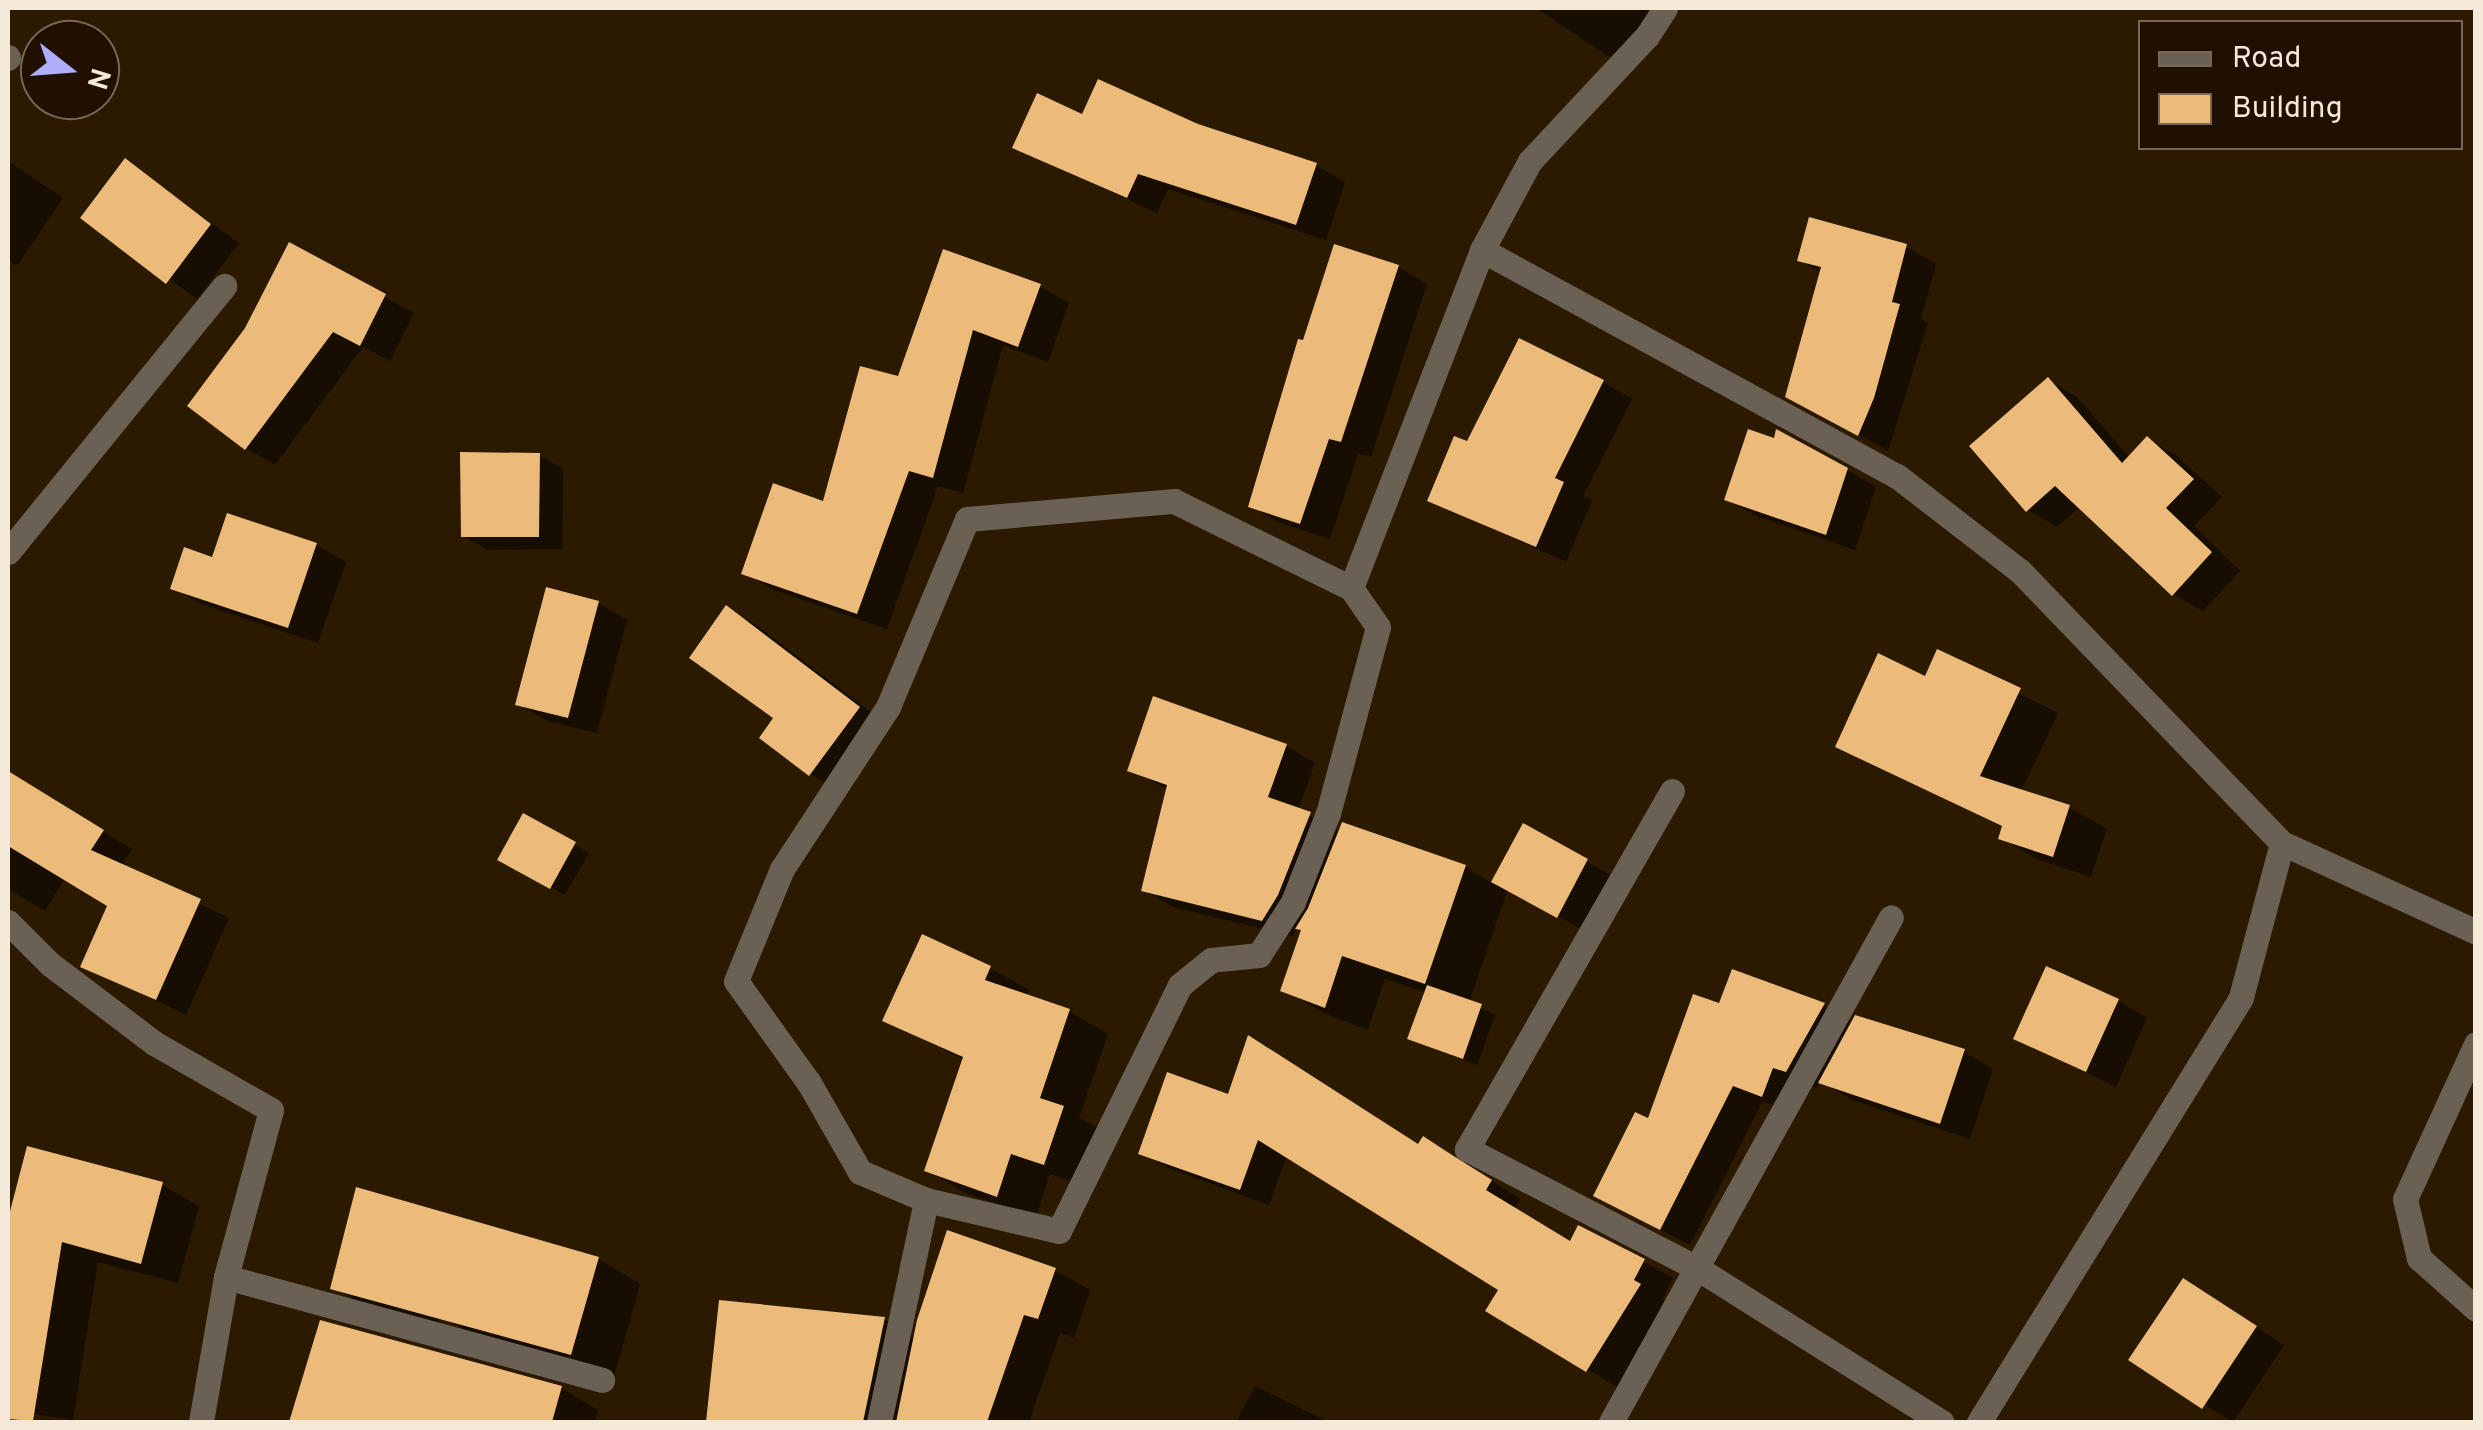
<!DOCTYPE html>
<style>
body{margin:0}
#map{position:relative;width:2483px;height:1430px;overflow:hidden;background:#2b1900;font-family:Overpass,sans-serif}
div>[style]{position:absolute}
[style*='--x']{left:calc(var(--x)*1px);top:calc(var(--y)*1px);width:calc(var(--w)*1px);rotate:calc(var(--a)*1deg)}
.shadow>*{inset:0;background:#0007}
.building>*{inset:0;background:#ecbb7a}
.minor>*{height:25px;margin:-12.5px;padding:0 12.5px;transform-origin:12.5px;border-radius:12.5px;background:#6a6054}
span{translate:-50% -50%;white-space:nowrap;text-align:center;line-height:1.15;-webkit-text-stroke:10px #211000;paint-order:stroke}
.frame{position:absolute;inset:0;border:10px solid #f5e9d9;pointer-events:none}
.legend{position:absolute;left:2138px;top:20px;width:325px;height:130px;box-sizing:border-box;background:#211000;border:2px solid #766757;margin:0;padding:12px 18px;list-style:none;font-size:30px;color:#f5e9d9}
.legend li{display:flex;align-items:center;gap:20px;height:50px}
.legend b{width:50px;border:2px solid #766757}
.north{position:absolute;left:20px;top:20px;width:100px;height:100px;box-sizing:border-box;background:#211000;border:2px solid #766757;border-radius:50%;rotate:107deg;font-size:28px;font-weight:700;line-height:40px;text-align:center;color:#f5e9d9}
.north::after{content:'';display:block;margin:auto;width:35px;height:45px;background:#aeaefb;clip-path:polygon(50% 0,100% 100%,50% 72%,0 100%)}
</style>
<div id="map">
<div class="shadow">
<div style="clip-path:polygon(1536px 8px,1675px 8px,1630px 71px)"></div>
<div style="clip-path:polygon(1084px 117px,1197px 126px,1316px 165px,1345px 182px,1326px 240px,1168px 189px,1157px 213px,1016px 147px)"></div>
<div style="clip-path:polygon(8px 161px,63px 198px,17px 266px,8px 260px)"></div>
<div style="clip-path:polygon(125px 161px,239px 243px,197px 299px,84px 217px)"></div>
<div style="clip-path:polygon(1811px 220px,1906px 247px,1936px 264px,1921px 319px,1928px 323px,1888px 451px,1818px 412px,1822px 273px,1800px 260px)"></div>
<div style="clip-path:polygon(290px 245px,414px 313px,390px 361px,363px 347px,275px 465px,246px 448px,247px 329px)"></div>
<div style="clip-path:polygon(945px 252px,1040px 287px,1069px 303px,1048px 362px,1003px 345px,963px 493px,938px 486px,887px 629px,774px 590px,744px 573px,825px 504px,900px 379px)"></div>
<div style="clip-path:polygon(1398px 267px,1427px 284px,1371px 457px,1358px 454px,1330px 539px,1280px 523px,1251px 506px,1305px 343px)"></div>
<div style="clip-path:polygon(2048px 380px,2077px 397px,2130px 458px,2148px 439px,2177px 456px,2222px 497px,2194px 526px,2240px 571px,2203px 611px,2173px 594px,2080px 507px,2057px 527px,2028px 510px)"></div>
<div style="clip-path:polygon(1603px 382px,1632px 399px,1583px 496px,1592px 501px,1566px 562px,1430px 500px,1468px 444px)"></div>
<div style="clip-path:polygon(540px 456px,563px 469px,562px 549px,487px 550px,463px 536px)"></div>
<div style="clip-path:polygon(1847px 470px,1876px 487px,1855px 550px,1756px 516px,1727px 499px)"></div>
<div style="clip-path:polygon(316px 545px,346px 562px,318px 643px,202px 604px,173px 588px,214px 560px)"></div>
<div style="clip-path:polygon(598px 603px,627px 620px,597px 733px,547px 721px,518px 704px)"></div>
<div style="clip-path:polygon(727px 609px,756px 625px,888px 725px,839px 791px,810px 774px,777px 718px)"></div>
<div style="clip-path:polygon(1939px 653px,2058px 713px,2021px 792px,2069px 807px,2107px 829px,2091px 877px,2039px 860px,2001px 838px,2004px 828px,1838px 746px,1927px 679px)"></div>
<div style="clip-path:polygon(1286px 746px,1315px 763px,1298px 810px,1341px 832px,1343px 825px,1465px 867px,1493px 884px,1524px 827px,1616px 878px,1587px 932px,1508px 889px,1469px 1002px,1495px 1015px,1477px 1065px,1410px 1037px,1427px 993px,1385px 979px,1368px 1030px,1326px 1014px,1283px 990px,1303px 931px,1297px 927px,1292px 936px,1173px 907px,1144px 890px,1168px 790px,1130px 770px)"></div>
<div style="clip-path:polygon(8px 774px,132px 849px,121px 866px,229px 918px,186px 1015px,83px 966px,110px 905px,65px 878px,45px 911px,8px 889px)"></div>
<div style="clip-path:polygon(524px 816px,589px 853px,565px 895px,501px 859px)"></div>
<div style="clip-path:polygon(990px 968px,1029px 990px,1026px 997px,1069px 1011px,1108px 1034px,1079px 1118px,1102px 1130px,1083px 1186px,1050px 1174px,1036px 1217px,966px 1193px,927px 1170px,964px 1060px,886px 1020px)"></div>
<div style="clip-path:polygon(2118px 1001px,2147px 1018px,2116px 1087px,2016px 1038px)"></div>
<div style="clip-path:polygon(1720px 1006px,1823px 1006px,1854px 1023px,1964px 1052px,1993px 1069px,1970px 1139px,1850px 1099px,1820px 1081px,1816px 1088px,1803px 1083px,1792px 1112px,1763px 1101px,1690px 1245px,1626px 1212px,1649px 1122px)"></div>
<div style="clip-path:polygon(1230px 1097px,1452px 1156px,1520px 1199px,1514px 1209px,1572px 1244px,1580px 1228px,1673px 1278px,1662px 1299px,1668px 1303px,1617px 1387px,1489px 1310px,1501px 1290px,1287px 1156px,1269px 1205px,1171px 1169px,1141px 1153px)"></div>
<div style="clip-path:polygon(29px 1149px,162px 1185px,199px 1206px,178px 1283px,98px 1262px,73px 1420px,8px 1410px,8px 1229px)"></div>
<div style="clip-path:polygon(598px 1259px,640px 1284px,614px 1377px,487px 1343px,441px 1316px,437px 1329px,375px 1312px,333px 1287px)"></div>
<div style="clip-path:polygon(1054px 1270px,1090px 1290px,1074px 1338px,1060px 1333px,1029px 1422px,708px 1422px,721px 1303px,884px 1319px,916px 1338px)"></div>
<div style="clip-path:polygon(2212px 1298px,2284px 1345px,2233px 1422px,2131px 1360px)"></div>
<div style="clip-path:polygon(322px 1323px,424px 1363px,409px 1422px,292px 1422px)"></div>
<div style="clip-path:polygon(440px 1355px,561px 1388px,598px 1410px,595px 1422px,431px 1422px)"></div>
<div style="clip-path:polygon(1255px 1386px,1329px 1422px,1236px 1422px)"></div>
</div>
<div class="building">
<div style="clip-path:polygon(1098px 79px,1198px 124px,1317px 163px,1296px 225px,1138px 174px,1127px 198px,1012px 148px,1037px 93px,1082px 114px)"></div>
<div style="clip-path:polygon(125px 158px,211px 224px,166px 284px,80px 218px)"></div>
<div style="clip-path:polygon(1809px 217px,1907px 244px,1892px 302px,1900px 304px,1874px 398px,1858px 436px,1785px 397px,1821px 267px,1797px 261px)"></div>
<div style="clip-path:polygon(289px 242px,386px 294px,360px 346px,333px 332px,245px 450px,187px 406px,245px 328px)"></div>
<div style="clip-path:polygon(1334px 244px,1399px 265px,1341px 442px,1329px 439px,1300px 524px,1248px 507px,1298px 339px,1303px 340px)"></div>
<div style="clip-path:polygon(943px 249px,1041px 284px,1018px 347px,973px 330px,933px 478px,909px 471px,857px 614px,741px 574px,773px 483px,823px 501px,860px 366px,898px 376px)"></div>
<div style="clip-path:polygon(1519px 338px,1604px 380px,1555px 478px,1564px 482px,1536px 547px,1427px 501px,1454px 436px,1467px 441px)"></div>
<div style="clip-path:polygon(2048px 377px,2122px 463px,2147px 436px,2194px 479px,2166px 508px,2212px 552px,2172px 596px,2055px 486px,2026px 512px,1969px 446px)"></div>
<div style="clip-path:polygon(1748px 429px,1774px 438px,1776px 429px,1848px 468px,1826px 535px,1724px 500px)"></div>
<div style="clip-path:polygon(460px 452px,540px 453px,539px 537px,461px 537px)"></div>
<div style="clip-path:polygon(227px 513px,317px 543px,288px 628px,170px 589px,184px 547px,212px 557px)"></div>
<div style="clip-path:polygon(546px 587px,599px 601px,568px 718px,515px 705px)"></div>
<div style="clip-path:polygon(726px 605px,860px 707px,809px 776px,759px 738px,773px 718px,689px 658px)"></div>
<div style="clip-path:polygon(1937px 649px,2021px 688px,1980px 776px,2070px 805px,2053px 857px,1998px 839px,2002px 826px,1835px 747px,1878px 653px,1925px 676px)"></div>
<div style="clip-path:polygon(1153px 696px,1287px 744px,1268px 797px,1311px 812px,1278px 895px,1262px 921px,1141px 891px,1167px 785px,1127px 771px)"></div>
<div style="clip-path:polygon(8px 771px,104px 830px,91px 850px,201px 899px,156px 1000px,80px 967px,107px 906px,8px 846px)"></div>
<div style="clip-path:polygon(523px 813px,576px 842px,550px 889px,497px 860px)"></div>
<div style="clip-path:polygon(1342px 822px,1466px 865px,1425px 984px,1342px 956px,1325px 1008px,1280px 991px,1301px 930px,1295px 929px,1308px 908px)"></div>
<div style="clip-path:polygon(1523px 823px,1588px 859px,1557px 918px,1491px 882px)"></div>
<div style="clip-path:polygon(922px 934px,991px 966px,985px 980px,1070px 1009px,1040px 1098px,1064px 1106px,1044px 1165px,1011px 1154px,997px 1197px,924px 1171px,963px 1057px,882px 1021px)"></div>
<div style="clip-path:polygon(2046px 966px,2119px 999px,2086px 1072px,2013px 1039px)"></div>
<div style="clip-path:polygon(1732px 969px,1825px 1003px,1786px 1072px,1773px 1068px,1762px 1097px,1733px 1086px,1660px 1230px,1593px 1196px,1635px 1112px,1648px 1118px,1693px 994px,1719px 1003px)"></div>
<div style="clip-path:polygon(1427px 985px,1482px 1004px,1463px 1059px,1407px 1039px)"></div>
<div style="clip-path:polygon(1855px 1015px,1965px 1049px,1940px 1124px,1818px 1083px)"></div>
<div style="clip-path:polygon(1248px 1035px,1418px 1144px,1423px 1136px,1452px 1155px,1492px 1180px,1486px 1190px,1570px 1241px,1578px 1225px,1645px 1259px,1634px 1280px,1641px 1284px,1586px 1372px,1485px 1311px,1498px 1290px,1258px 1140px,1240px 1190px,1138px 1154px,1167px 1072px,1228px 1094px)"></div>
<div style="clip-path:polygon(27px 1146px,163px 1182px,141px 1264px,62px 1242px,33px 1421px,8px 1419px,8px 1219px)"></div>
<div style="clip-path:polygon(356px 1187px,599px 1257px,571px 1355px,330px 1289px)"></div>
<div style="clip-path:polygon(947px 1230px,1056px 1268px,1038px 1319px,1024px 1315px,987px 1422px,896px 1422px,917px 1320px)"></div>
<div style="clip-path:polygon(2183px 1278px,2257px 1326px,2202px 1409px,2128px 1360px)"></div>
<div style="clip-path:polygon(719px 1300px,885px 1317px,863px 1422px,706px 1422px)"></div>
<div style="clip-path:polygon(320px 1320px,562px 1386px,552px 1422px,289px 1422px)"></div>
</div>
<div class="minor">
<div style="--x:8;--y:57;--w:1;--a:90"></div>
<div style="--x:1482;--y:250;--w:473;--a:28.6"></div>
<div style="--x:1897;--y:476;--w:155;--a:37.7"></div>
<div style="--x:2020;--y:571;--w:378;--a:46.1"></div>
<div style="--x:2282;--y:843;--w:213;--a:24.6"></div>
<div style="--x:8;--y:552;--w:343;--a:-50.9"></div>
<div style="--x:1351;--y:588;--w:362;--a:-68.8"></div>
<div style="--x:1482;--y:250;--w:101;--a:-61.7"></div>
<div style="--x:1530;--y:161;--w:171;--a:-46.9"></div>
<div style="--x:1647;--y:36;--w:33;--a:-57"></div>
<div style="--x:1672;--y:791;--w:413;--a:119.8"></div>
<div style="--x:1467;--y:1149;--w:259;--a:27.4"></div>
<div style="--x:1697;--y:1268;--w:289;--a:32.2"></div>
<div style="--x:8;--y:922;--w:59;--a:45"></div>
<div style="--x:50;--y:964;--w:131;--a:37.2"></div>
<div style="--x:154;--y:1043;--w:135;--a:29.8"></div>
<div style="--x:271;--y:1110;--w:173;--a:105.1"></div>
<div style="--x:226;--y:1277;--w:147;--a:99.8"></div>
<div style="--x:2476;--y:1044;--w:170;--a:114.6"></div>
<div style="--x:2405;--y:1199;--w:61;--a:76.7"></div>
<div style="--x:2419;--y:1258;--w:76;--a:41.8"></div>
<div style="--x:226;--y:1277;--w:390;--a:15.3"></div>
<div style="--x:879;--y:1422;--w:227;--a:-78"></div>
<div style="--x:926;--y:1200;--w:72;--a:-157"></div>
<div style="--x:860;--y:1172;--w:103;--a:-119.8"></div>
<div style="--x:809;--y:1083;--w:125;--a:-125.6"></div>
<div style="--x:736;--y:981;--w:121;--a:-67.7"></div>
<div style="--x:782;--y:869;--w:194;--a:-56.8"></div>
<div style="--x:888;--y:707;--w:204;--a:-67.2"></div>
<div style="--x:967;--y:519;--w:208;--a:-5"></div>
<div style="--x:1174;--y:501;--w:197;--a:26.2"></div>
<div style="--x:1351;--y:588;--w:47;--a:55.3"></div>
<div style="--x:1378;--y:627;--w:193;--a:105"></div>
<div style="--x:1328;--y:813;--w:96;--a:111.5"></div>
<div style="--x:1293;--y:902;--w:63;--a:122.7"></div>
<div style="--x:1259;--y:955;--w:48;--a:174.1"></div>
<div style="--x:1211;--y:960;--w:40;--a:141"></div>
<div style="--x:1180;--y:985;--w:274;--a:116.2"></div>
<div style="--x:1059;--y:1231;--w:137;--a:-166.9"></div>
<div style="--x:1611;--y:1422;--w:577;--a:-60.99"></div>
<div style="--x:1979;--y:1422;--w:499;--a:-58.3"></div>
<div style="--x:2241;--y:997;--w:159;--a:-75.1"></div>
</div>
<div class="frame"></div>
<ul class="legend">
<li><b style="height:12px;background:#6a6054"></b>Road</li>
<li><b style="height:28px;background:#ecbb7a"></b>Building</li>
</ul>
<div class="north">N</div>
</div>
